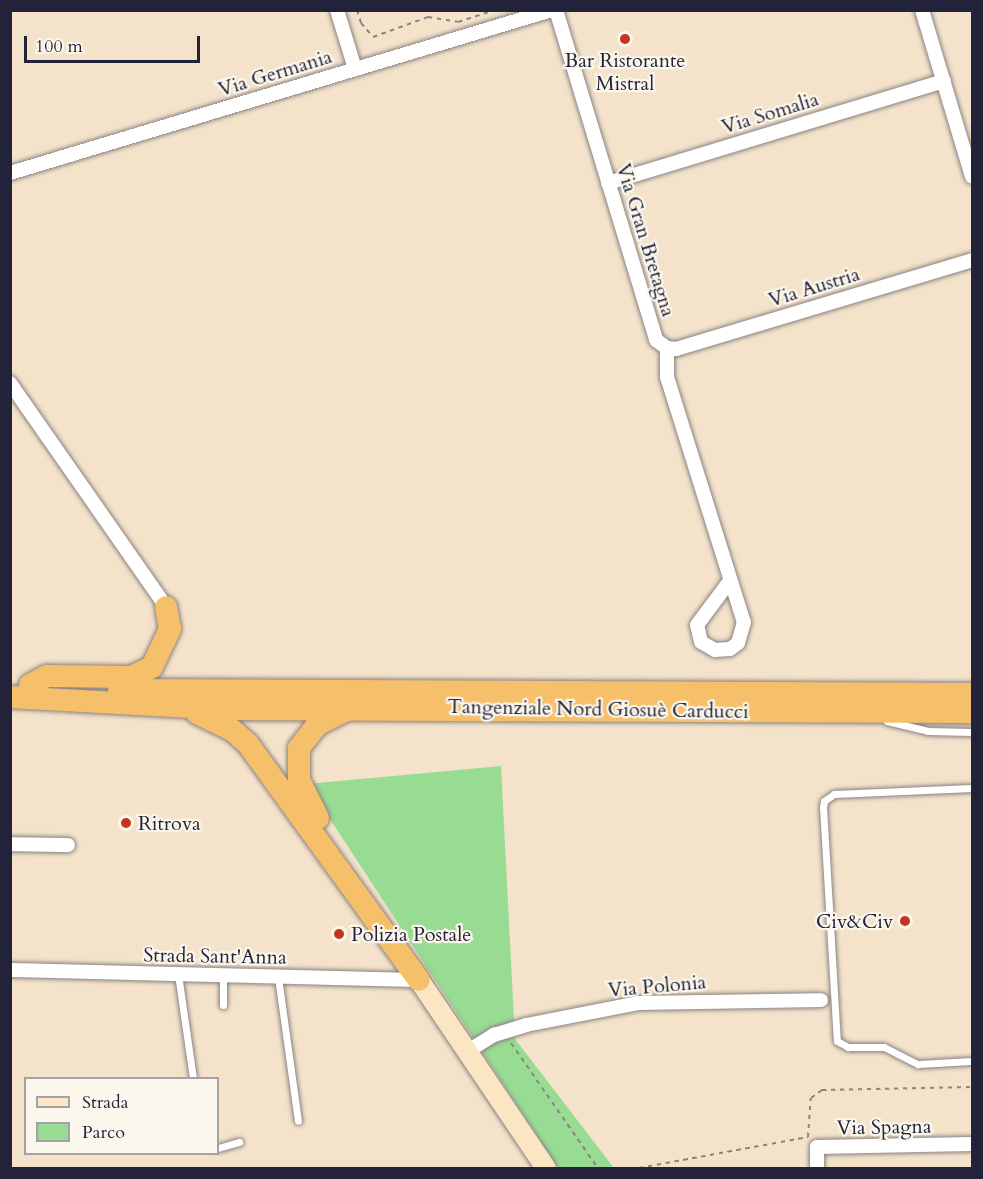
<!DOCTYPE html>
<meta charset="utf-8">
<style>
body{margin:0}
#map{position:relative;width:983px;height:1179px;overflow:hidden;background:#f4e3ca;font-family:Cardo,serif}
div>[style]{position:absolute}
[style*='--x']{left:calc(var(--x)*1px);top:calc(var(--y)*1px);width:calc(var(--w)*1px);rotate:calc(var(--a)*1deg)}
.green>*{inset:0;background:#98dc94}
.path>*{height:2px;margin-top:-1px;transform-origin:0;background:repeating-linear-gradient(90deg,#8b8282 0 4.5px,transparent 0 9px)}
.roads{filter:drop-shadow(0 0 2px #8b8282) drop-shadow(0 0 2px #8b8282)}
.service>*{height:7px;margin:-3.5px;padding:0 3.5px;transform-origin:3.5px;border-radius:3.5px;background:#fff}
.minor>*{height:14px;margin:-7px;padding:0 7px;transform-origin:7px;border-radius:7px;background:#fff}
.secondary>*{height:20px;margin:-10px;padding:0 10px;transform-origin:10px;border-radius:10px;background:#fbe6c4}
.trunk>*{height:22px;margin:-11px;padding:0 11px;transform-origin:11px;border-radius:11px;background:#f6c06b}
.dots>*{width:16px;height:16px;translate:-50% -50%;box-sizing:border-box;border:3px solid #fbf7ec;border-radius:50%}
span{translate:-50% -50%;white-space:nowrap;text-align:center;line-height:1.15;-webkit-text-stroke:4.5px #fbf7ec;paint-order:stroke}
.poi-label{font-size:20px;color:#22223b}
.left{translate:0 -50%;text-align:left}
.right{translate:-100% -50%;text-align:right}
.street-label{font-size:20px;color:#22223b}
.frame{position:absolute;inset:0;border:12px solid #22223b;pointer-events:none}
.legend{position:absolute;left:24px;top:1077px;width:195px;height:78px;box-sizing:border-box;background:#fbf7ec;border:2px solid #a4a2a5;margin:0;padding:8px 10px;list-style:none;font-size:18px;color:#22223b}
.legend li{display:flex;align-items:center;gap:12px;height:30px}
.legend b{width:30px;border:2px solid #a4a2a5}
.scale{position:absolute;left:24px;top:36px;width:176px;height:27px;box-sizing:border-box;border:3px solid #22223b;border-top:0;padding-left:8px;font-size:18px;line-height:21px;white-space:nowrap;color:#22223b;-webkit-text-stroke:4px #fbf7ec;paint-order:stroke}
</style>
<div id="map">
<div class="green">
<div style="clip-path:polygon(501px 766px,515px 1039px,614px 1168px,558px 1168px,307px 784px)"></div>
</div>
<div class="path">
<div style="--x:357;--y:10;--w:14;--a:73"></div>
<div style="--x:361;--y:23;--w:18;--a:49"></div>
<div style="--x:373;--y:37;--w:59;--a:-20"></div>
<div style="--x:428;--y:17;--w:30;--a:9"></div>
<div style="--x:458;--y:22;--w:40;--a:-18"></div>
<div style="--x:511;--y:1043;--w:152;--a:55.2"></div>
<div style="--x:639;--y:1168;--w:172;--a:-10.4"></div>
<div style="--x:808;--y:1137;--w:39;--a:-86"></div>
<div style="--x:811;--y:1098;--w:14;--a:-36"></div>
<div style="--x:822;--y:1090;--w:150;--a:-1.1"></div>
</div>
<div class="roads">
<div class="service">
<div style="--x:887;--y:721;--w:42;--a:13.7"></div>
<div style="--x:928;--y:731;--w:44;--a:1.3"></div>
<div style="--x:972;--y:788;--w:138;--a:177.5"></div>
<div style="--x:834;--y:794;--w:12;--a:145"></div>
<div style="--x:824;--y:801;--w:6;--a:99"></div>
<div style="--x:823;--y:807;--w:234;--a:86.6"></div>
<div style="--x:837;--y:1041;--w:13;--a:29"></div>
<div style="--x:848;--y:1047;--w:36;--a:0"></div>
<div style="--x:884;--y:1047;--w:38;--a:27"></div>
<div style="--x:918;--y:1064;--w:54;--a:-3.2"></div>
<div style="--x:178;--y:974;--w:105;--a:81.8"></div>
<div style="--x:223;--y:975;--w:30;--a:90"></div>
<div style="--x:278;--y:977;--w:145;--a:82.1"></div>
<div style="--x:218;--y:1148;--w:22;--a:-16"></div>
</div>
<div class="minor">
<div style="--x:337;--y:10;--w:62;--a:73"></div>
<div style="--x:556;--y:10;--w:345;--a:73.1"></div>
<div style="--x:656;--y:340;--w:14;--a:36"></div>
<div style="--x:922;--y:10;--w:174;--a:73.3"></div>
<div style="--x:10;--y:173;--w:566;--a:-16.74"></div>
<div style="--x:608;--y:183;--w:351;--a:-16.9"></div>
<div style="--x:667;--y:348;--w:29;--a:90"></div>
<div style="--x:667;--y:377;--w:257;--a:72.6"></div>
<div style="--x:744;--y:622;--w:22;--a:106"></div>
<div style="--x:738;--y:643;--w:10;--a:143"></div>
<div style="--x:730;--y:649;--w:15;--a:176"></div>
<div style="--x:715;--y:650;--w:16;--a:-150"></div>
<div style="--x:701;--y:642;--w:17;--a:-103"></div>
<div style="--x:697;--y:625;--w:54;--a:-53.3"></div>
<div style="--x:667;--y:348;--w:9;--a:6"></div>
<div style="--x:676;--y:349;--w:309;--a:-16.7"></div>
<div style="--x:10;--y:383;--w:273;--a:55.1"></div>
<div style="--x:10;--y:844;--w:58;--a:1"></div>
<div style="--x:10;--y:970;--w:409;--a:1.4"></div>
<div style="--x:468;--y:1051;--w:31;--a:-32"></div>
<div style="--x:494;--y:1035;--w:34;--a:-17"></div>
<div style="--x:526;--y:1025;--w:114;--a:-11.1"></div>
<div style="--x:638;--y:1003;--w:183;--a:-0.9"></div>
<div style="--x:817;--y:1168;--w:21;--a:-90"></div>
<div style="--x:817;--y:1147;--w:155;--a:-1.1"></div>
</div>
<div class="secondary">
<div style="--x:419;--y:980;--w:227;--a:56"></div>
</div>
<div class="trunk">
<div style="--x:30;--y:685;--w:19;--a:-28"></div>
<div style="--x:47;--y:676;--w:84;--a:0.7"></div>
<div style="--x:131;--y:677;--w:23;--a:-25"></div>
<div style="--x:152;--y:667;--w:42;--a:-64.7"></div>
<div style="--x:170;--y:629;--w:22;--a:-100"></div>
<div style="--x:119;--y:690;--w:853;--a:0.27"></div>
<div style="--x:10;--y:697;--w:213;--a:3.2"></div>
<div style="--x:223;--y:709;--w:749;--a:0.23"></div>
<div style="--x:197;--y:713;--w:39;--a:26"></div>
<div style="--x:232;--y:730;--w:21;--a:41"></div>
<div style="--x:248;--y:744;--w:291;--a:54.1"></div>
<div style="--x:318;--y:818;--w:42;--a:-116.6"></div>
<div style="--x:299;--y:780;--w:32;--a:-90"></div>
<div style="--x:299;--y:748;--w:29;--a:-52"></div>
<div style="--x:317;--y:725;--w:36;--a:-27"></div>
</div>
</div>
<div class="dots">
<div style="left:625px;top:39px;background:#c8321e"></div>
<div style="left:126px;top:823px;background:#c8321e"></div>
<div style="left:905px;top:921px;background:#c8321e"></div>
<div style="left:339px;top:934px;background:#c8321e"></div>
</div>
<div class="poi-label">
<span style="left:625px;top:72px">Bar Ristorante<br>Mistral</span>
<span class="left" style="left:138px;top:823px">Ritrova</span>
<span class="right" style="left:893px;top:921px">Civ&amp;Civ</span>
<span class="left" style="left:351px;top:934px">Polizia Postale</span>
</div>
<div class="street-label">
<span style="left:275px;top:73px;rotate:-17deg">Via Germania</span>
<span style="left:770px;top:113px;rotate:-17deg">Via Somalia</span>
<span style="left:646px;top:240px;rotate:73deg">Via Gran Bretagna</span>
<span style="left:814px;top:287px;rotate:-17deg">Via Austria</span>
<span style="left:598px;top:709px;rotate:1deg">Tangenziale Nord Giosuè Carducci</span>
<span style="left:215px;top:956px;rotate:1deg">Strada Sant'Anna</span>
<span style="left:657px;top:986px;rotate:-5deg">Via Polonia</span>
<span style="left:884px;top:1127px;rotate:-1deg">Via Spagna</span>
</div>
<div class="frame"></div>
<ul class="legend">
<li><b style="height:8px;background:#fbe6c4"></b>Strada</li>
<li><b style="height:16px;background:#98dc94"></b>Parco</li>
</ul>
<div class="scale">100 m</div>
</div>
